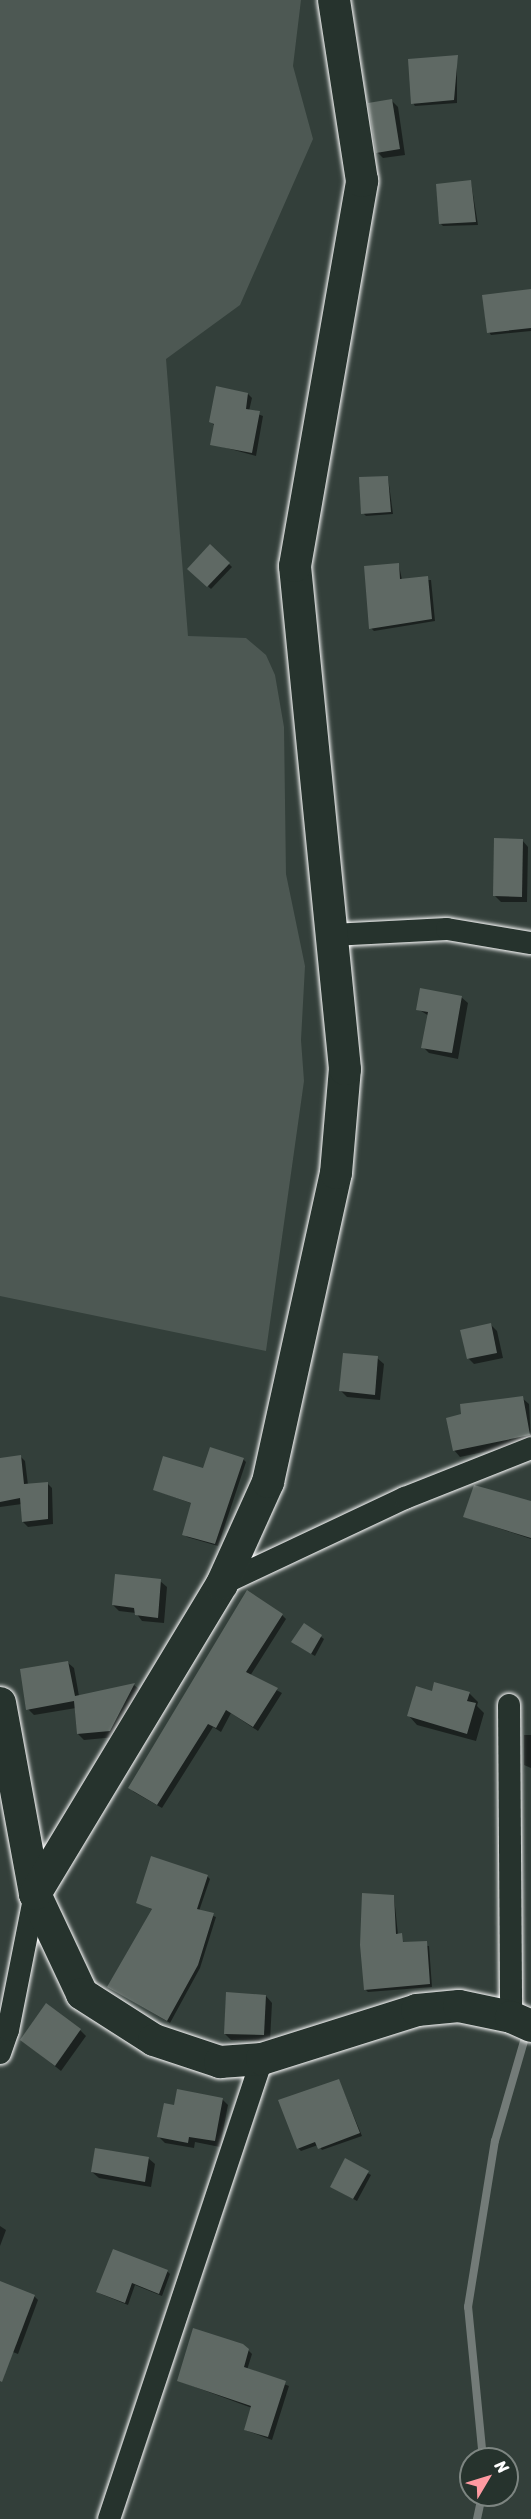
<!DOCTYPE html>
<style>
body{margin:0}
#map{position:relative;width:531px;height:2519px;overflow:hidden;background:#333f3a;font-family:Sriracha,sans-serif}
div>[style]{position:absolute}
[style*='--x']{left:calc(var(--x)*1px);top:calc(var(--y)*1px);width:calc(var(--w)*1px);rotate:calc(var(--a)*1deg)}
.green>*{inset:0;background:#4d5853}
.shadow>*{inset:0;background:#0007}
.stream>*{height:8px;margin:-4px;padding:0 4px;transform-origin:4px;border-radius:4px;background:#737b78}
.building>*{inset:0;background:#5f6964}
.roads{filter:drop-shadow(0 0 2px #fff) drop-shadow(0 0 2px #fff)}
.street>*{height:22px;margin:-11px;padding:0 11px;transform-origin:11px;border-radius:11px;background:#26332d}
.secondary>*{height:32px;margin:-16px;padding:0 16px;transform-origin:16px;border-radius:16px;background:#26332d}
span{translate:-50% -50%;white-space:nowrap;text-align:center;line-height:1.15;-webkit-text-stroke:6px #26332d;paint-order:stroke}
.north{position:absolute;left:459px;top:2447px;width:60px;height:60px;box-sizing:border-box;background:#26332d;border:2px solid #7d8581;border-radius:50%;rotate:52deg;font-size:16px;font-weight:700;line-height:24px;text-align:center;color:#fff}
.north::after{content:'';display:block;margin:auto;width:21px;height:27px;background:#ff9aa2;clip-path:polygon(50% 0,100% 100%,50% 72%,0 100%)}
</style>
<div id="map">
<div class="green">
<div style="clip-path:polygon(0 0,301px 0,293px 66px,313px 139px,240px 305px,166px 359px,188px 636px,246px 638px,266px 655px,275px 675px,284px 727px,286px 874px,305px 966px,301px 1040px,304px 1081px,266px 1351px,0 1296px)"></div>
</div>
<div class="shadow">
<div style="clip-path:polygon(457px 57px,457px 103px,415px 106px,413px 103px)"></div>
<div style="clip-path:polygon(392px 101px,398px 107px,405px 155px,383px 158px,377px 152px)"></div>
<div style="clip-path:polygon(471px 182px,478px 225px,443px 226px,440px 223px)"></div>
<div style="clip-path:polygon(531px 291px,531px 331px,491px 335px,489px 332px)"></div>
<div style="clip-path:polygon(248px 394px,252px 398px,249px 411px,263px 416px,256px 456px,212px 444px,215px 426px,211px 422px)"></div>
<div style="clip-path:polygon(388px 477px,393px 514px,366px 516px,363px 513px)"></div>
<div style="clip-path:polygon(210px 546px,232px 567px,211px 589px,189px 569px)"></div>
<div style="clip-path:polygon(399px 565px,402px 580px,431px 580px,435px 621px,374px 631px,371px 628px)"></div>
<div style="clip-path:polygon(522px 840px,528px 847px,527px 902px,501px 902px,495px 896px)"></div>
<div style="clip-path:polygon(461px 997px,468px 1003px,458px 1059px,429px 1053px,423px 1047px,429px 1016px,418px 1009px)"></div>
<div style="clip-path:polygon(491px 1325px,497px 1331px,503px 1358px,474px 1364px,468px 1358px)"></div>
<div style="clip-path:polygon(377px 1358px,384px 1364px,380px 1400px,347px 1397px,341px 1391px)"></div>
<div style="clip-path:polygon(522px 1398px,529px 1404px,531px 1442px,460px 1457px,454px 1450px)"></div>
<div style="clip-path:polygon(20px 1456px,25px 1461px,28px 1485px,47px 1483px,52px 1488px,53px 1524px,28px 1527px,23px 1522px,22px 1504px,0 1507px,0 1460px)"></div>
<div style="clip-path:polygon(243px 1459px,246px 1462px,218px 1546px,187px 1537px,184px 1534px,193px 1504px,155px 1490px)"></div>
<div style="clip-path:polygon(531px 1503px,531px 1539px,465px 1517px)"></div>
<div style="clip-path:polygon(160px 1581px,167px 1587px,164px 1623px,142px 1621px,136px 1613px,119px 1611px,113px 1605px)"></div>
<div style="clip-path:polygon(282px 1615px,286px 1619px,250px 1676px,282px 1693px,258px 1731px,231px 1713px,221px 1732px,213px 1727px,162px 1808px,134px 1792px,130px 1788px)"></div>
<div style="clip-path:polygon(304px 1625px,324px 1639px,315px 1656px,296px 1645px)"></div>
<div style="clip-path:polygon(67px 1662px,74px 1668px,79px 1696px,134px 1685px,140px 1690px,116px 1737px,84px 1740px,78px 1734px,76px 1708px,34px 1715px,28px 1709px)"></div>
<div style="clip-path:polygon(433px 1693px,469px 1693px,478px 1702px,477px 1706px,484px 1713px,476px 1741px,417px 1725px,409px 1716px)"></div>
<div style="clip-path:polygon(524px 1735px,531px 1735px,531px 1768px,524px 1765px)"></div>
<div style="clip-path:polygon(207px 1876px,210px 1879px,199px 1911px,216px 1917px,200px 1968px,170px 2023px,112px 1989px,153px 1910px,138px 1902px)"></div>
<div style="clip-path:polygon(394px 1896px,398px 1935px,405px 1944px,429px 1946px,432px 1987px,368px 1992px,365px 1989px)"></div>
<div style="clip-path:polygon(266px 1996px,272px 2003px,270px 2041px,231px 2040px,225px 2034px)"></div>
<div style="clip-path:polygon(80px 2030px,86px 2036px,61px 2071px,22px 2040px)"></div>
<div style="clip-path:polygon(339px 2081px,362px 2136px,322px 2150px,318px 2145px,301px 2151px,298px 2148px)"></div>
<div style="clip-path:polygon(222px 2099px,228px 2105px,220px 2147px,195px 2142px,194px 2148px,165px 2143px,159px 2137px,176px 2107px)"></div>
<div style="clip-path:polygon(148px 2158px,155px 2164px,151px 2187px,99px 2178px,92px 2172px)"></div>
<div style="clip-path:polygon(345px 2160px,371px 2175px,357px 2201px,335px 2189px)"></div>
<div style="clip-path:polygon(0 2226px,6px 2230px,0 2246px)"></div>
<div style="clip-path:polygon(114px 2251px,168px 2272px,170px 2274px,162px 2296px,135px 2285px,128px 2305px,101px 2294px,98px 2292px)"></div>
<div style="clip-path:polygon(34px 2296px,38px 2300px,18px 2354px,0 2347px,0 2313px)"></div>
<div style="clip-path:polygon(248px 2350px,252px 2354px,247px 2370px,289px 2386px,272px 2440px,245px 2430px,252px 2408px,179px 2381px)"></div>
</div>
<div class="stream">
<div style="--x:483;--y:2459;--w:153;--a:-95.6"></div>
<div style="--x:468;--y:2307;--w:168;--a:-80.8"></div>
<div style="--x:495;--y:2141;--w:115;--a:-73.8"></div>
<div style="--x:477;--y:2519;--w:25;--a:-78"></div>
</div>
<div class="building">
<div style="clip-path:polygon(458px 55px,454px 100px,411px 104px,408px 59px)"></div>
<div style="clip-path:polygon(392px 99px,400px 149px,376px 153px,368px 103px)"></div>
<div style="clip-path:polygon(471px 180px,476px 222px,439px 224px,436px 184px)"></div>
<div style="clip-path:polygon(531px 289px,531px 328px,487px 333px,482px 295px)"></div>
<div style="clip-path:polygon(216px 386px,248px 393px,246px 409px,260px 411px,252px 453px,210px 445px,214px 424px,209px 422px)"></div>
<div style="clip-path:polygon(388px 476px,391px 512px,361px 514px,359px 477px)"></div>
<div style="clip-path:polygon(210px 544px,230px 563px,207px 587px,187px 569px)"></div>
<div style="clip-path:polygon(399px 563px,400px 579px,428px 576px,432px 619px,369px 629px,364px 566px)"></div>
<div style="clip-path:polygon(494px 838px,523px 839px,522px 897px,493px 896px)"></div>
<div style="clip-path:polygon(420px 988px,462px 996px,452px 1053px,421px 1048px,428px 1012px,416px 1010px)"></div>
<div style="clip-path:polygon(491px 1323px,497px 1353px,467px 1359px,460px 1330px)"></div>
<div style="clip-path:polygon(343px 1353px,378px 1356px,375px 1395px,339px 1391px)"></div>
<div style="clip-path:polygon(523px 1396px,530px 1435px,453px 1451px,446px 1418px,461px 1414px,460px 1404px)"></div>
<div style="clip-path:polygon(210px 1447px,244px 1458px,215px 1544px,182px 1535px,191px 1503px,153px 1490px,163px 1456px,203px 1468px)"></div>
<div style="clip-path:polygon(21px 1455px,24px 1484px,48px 1482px,48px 1519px,22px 1522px,20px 1498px,0 1502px,0 1458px)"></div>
<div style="clip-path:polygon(474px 1485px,531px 1501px,531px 1538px,463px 1517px)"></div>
<div style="clip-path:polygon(115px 1574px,161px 1579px,158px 1618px,135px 1615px,134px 1608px,112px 1605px)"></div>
<div style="clip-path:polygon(247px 1590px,283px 1614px,246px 1672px,278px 1688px,253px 1727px,226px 1710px,216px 1728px,208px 1724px,157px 1805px,128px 1788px)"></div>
<div style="clip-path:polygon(304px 1623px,322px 1635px,311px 1654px,291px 1642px)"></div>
<div style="clip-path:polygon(68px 1661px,75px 1696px,135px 1683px,110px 1731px,77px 1734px,74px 1701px,26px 1710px,20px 1669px)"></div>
<div style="clip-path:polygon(434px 1682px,470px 1692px,467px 1701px,476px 1703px,467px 1734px,407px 1716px,416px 1686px,432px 1691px)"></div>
<div style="clip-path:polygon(151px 1856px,208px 1875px,197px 1909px,214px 1913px,198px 1965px,167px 2021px,107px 1987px,152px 1909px,136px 1903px)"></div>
<div style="clip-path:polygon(362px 1893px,394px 1895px,396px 1934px,402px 1933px,403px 1942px,427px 1941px,430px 1984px,364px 1990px,360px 1945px)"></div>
<div style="clip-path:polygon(226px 1992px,266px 1995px,264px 2035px,224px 2034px)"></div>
<div style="clip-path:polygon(46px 2003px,81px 2029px,55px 2066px,20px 2040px)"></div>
<div style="clip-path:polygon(339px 2079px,360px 2133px,318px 2149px,315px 2142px,297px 2149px,278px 2100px)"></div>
<div style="clip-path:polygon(177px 2089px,223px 2098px,215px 2141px,189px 2137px,188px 2143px,157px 2137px,164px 2103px,174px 2105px)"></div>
<div style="clip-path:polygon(95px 2148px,149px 2157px,145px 2182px,91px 2172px)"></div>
<div style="clip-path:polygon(345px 2158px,369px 2171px,353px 2199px,330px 2187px)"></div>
<div style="clip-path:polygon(113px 2249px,168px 2270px,159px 2294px,132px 2283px,125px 2303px,96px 2292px)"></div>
<div style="clip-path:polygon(0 2281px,35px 2295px,2px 2382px,0 2381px)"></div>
<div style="clip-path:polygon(193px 2328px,243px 2344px,249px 2349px,244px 2367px,286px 2381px,268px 2437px,244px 2430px,251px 2406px,177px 2381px)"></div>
</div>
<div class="roads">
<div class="street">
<div style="--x:332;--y:935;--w:115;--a:-3"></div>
<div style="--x:447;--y:929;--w:85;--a:9.5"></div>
<div style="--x:222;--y:1584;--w:202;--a:-25.2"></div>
<div style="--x:405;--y:1498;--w:136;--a:-21.6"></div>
<div style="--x:509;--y:1705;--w:312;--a:89.6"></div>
<div style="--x:0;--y:2053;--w:24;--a:-71"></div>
<div style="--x:8;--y:2030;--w:139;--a:-78.8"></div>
<div style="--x:109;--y:2519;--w:485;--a:-71.6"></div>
</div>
<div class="secondary">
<div style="--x:0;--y:1703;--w:194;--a:79.6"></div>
<div style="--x:35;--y:1894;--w:110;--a:64.8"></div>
<div style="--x:82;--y:1994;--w:85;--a:32.6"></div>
<div style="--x:154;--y:2040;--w:70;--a:18.4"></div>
<div style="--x:220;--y:2062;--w:42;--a:-4.1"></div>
<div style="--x:262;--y:2059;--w:163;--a:-17.5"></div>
<div style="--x:417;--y:2010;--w:42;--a:-5.4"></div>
<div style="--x:459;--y:2006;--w:53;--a:11.9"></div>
<div style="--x:511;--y:2017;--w:22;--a:24"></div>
<div style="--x:35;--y:1894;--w:362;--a:-58.9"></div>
<div style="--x:222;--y:1584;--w:112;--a:-65.7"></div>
<div style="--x:268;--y:1482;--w:316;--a:-77.6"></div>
<div style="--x:336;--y:1173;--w:104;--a:-85.1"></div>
<div style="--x:345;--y:1069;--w:505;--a:-95.68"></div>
<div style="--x:295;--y:566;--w:391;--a:-80.1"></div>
<div style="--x:362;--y:181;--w:183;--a:-98.8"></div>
</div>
</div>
<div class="north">N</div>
</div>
